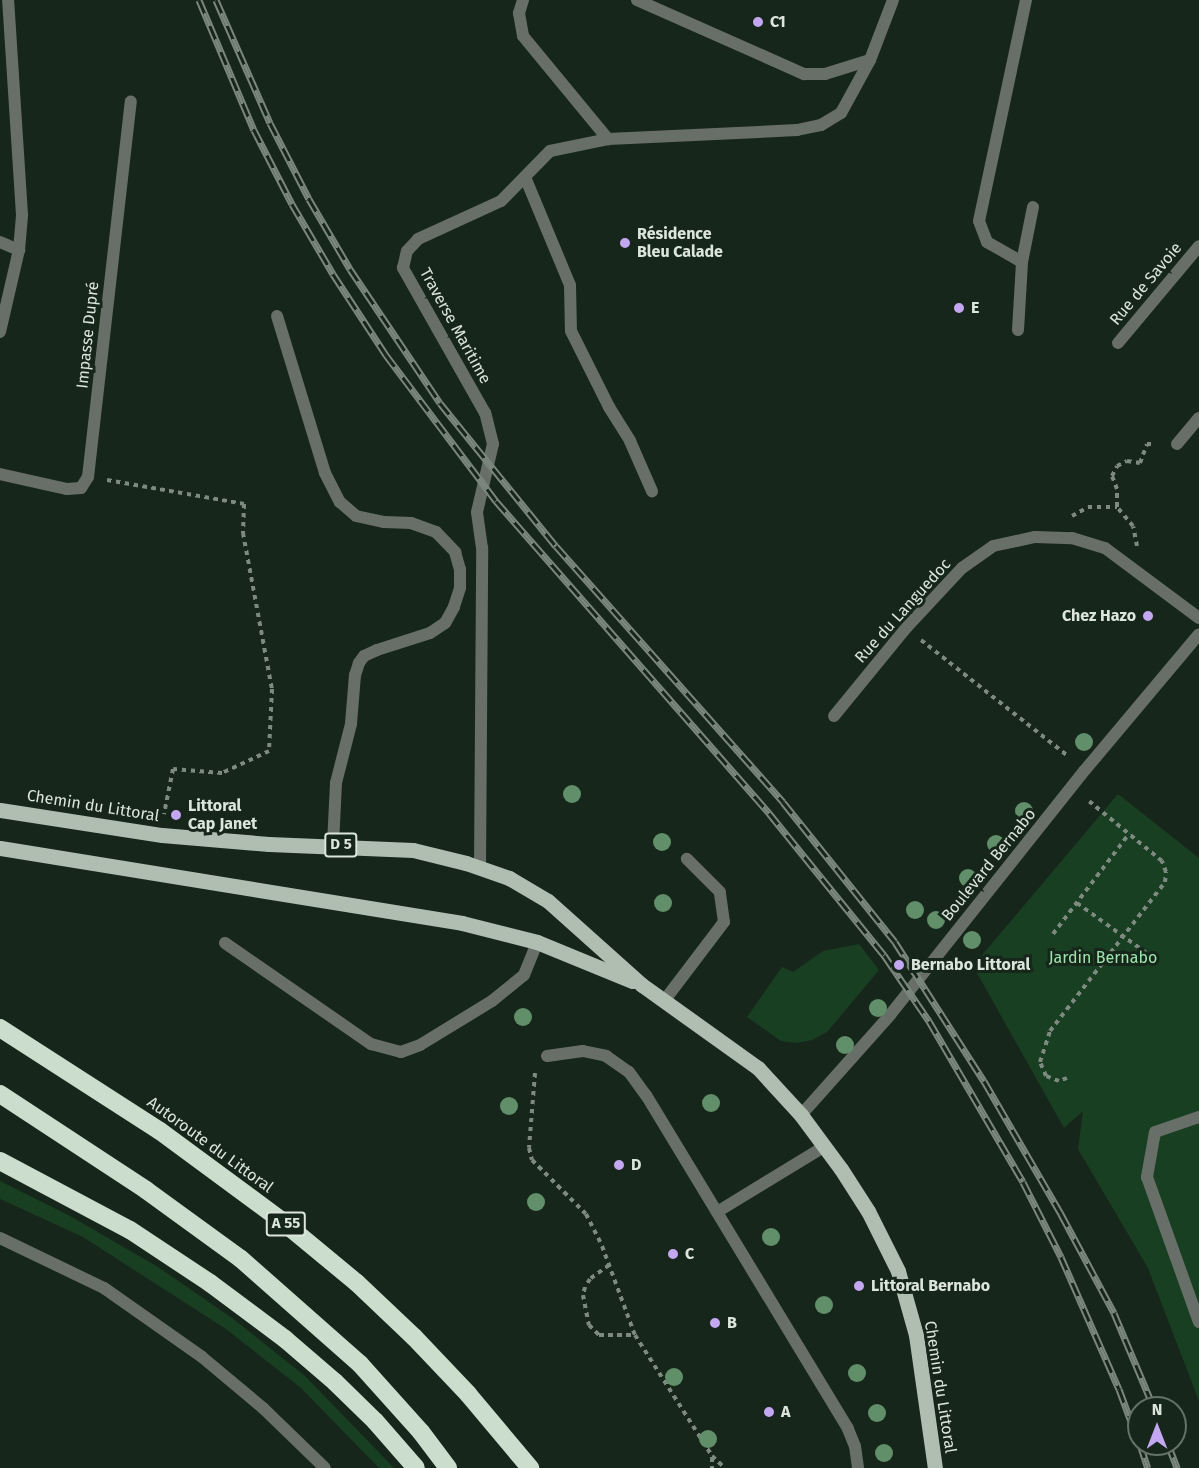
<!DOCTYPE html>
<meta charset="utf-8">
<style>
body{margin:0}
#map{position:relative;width:1199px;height:1468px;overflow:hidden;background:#17261a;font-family:"Fira Sans",sans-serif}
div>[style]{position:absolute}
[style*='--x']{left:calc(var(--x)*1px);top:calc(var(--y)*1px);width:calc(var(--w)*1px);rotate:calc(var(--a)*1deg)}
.green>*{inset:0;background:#193f23}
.path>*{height:4px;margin-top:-2px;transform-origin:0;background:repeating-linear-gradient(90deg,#7e8a80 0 4.5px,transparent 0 9px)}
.lane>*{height:12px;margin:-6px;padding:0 6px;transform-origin:6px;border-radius:6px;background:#686f69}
.street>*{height:12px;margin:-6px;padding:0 6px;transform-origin:6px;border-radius:6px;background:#686f69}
.primary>*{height:15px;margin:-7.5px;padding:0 7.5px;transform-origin:7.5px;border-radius:7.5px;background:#afbeb1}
.highway>*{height:18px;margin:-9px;padding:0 9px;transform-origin:9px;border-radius:9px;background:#cbdece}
.rail>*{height:7px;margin-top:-3.5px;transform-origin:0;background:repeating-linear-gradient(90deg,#17261a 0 14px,#7b877e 0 28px);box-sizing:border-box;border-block:2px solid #7b877e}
.trees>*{width:18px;height:18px;margin:-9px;border-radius:50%;background:#608f6a}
.dots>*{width:16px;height:16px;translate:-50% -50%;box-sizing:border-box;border:3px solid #17261a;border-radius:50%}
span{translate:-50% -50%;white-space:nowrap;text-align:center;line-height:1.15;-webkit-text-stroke:6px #17261a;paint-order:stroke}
.shield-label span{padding:2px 4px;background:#17261a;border:2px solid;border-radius:4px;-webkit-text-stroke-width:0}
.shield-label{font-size:15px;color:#dbe5dd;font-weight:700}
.poi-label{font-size:16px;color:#dbe5dd;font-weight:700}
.left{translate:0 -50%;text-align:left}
.right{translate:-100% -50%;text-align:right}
.street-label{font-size:16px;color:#dbe5dd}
.park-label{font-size:16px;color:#9ce5ac}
.north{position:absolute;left:1127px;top:1396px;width:60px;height:60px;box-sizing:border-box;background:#17261a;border:2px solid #657268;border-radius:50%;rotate:0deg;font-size:16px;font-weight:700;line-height:24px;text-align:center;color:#dbe5dd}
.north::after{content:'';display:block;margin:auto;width:21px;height:27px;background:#c4a7f1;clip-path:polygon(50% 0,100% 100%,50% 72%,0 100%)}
</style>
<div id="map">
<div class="green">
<div style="clip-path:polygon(1118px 794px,1199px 858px,1199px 1401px,1148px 1268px,1078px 1149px,1083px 1111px,1064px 1128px,973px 966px)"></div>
<div style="clip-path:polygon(859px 944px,879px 970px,827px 1032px,812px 1040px,797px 1043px,781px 1041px,747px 1017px,782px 967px,793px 972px,823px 951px)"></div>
<div style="clip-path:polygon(0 1181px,70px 1216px,158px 1267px,232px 1318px,305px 1376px,394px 1468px,379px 1468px,301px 1388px,226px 1329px,83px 1237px,0 1199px)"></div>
</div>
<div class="path">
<div style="--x:107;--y:480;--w:139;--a:9.9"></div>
<div style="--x:244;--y:504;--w:29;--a:92"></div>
<div style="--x:243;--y:533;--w:159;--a:79.5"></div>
<div style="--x:272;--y:689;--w:62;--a:92.8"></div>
<div style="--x:269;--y:751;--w:52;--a:154.9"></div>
<div style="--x:222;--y:773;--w:49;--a:-175.3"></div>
<div style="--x:173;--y:769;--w:46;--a:101.3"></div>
<div style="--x:1072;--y:516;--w:18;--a:-29"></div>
<div style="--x:1088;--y:507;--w:29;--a:0"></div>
<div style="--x:1137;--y:546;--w:20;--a:-101"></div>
<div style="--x:1133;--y:526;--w:25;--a:-130"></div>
<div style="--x:1117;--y:507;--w:18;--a:-90"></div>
<div style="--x:1117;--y:489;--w:14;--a:-111"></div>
<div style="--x:1112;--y:476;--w:11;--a:-63"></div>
<div style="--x:1117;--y:466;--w:11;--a:-27"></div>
<div style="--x:1127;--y:461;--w:13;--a:9"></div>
<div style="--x:1140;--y:463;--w:20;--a:-70"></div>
<div style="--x:1147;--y:444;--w:8;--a:0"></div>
<div style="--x:921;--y:640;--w:187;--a:38.3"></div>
<div style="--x:1077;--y:903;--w:87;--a:35.7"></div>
<div style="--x:1053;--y:934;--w:126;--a:-52.8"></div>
<div style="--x:535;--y:1073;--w:75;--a:94.6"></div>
<div style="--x:529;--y:1148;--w:12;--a:76"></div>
<div style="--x:532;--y:1160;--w:76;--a:45"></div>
<div style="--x:586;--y:1214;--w:36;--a:63"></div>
<div style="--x:602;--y:1246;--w:95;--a:69.7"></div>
<div style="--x:635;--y:1335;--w:143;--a:57.5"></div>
<div style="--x:712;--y:1456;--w:18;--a:43"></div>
<div style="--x:1067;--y:1078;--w:9;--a:159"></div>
<div style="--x:1059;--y:1081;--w:14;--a:-159"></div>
<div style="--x:1046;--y:1076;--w:15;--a:-113"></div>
<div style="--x:1040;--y:1062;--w:33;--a:-72"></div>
<div style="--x:1050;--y:1031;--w:188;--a:-52.3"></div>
<div style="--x:1165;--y:882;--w:10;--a:-84"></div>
<div style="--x:1166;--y:872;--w:12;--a:-110"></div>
<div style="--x:1162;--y:861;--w:94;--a:-140.6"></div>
<div style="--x:609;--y:1265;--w:24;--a:144"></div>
<div style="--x:590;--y:1279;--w:9;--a:122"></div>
<div style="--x:585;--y:1287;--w:8;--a:104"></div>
<div style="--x:583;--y:1295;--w:31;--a:79"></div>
<div style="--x:589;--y:1325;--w:14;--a:45"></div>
<div style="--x:599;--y:1335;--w:36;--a:0"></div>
<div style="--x:712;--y:1457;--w:11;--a:90"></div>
</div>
<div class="lane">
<div style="--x:523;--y:0;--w:14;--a:107"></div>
<div style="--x:519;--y:13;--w:23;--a:80"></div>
<div style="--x:523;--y:36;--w:134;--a:50.5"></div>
<div style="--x:637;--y:0;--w:183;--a:23.9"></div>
<div style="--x:804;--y:74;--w:21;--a:0"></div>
<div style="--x:825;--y:74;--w:47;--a:-17.3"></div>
<div style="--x:525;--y:177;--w:117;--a:67.4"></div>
<div style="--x:570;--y:285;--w:46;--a:88.8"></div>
<div style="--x:571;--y:331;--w:85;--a:63.4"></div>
<div style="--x:609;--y:407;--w:40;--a:58"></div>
<div style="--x:630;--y:441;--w:55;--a:66.3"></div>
<div style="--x:0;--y:242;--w:21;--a:23"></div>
<div style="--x:1022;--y:262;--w:40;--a:-150.3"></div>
<div style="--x:987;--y:242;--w:22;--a:-111"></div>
<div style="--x:979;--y:221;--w:226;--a:-78"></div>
<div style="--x:277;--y:316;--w:164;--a:73"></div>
<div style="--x:325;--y:473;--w:33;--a:63"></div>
<div style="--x:340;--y:502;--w:21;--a:41"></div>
<div style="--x:356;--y:516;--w:29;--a:12"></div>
<div style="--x:384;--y:522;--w:27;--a:2"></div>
<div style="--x:411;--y:523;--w:27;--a:20"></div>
<div style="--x:436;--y:532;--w:28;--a:46"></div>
<div style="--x:455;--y:552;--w:18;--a:74"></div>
<div style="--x:460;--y:569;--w:19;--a:90"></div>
<div style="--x:460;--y:588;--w:20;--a:108"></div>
<div style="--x:454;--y:607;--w:18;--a:119"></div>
<div style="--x:445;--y:623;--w:18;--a:146"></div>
<div style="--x:430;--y:633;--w:56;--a:162.2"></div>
<div style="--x:377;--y:650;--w:14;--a:155"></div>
<div style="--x:364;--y:656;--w:9;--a:126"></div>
<div style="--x:359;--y:663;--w:13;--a:108"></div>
<div style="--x:355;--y:675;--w:49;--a:94.7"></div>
<div style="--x:351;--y:724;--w:61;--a:104.3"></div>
<div style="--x:336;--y:783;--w:62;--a:92.8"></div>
<div style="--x:1018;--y:330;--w:68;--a:-86.6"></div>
<div style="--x:1022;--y:262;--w:56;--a:-78.7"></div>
<div style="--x:1118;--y:343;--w:126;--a:-50.1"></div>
<div style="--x:1177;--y:444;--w:34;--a:-50"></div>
<div style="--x:834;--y:716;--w:114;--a:-50.7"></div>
<div style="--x:906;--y:628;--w:82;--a:-47"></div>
<div style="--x:962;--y:568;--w:38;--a:-35"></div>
<div style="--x:993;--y:546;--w:43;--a:-12.1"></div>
<div style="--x:1035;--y:537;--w:37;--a:2"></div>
<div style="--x:1072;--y:538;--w:34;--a:17"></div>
<div style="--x:1105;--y:548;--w:117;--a:36.7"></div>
<div style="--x:225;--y:943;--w:178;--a:34.7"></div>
<div style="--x:371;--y:1044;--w:31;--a:15"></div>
<div style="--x:401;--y:1052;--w:20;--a:-20"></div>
<div style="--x:420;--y:1045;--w:84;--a:-31.4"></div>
<div style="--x:664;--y:1001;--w:99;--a:-52.8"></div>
<div style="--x:724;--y:922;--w:30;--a:-98"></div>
<div style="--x:720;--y:892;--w:47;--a:-135"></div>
<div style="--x:547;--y:1056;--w:36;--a:-8"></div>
<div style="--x:583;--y:1051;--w:24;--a:12"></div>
<div style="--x:606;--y:1056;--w:28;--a:35"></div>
<div style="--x:629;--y:1072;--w:29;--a:54"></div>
<div style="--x:646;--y:1095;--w:390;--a:58.8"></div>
<div style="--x:848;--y:1429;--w:18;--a:68"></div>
<div style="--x:855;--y:1446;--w:22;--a:82"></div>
<div style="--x:1199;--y:1117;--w:46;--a:161.2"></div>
<div style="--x:1155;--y:1132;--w:46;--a:100.1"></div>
<div style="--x:1147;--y:1177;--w:154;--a:70.3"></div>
<div style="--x:717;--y:1212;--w:127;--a:-31.4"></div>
</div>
<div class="street">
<div style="--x:0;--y:332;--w:84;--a:-77"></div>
<div style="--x:19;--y:250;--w:35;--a:-85"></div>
<div style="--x:22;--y:215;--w:215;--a:-93.7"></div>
<div style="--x:0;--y:474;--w:69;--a:12.6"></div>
<div style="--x:67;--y:489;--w:14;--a:-4"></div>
<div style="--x:81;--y:488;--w:13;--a:-58"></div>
<div style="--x:88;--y:477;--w:378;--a:-83.5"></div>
<div style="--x:480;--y:867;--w:319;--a:-89.6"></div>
<div style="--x:482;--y:548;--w:36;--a:-98"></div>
<div style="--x:477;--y:512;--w:70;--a:-76.8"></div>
<div style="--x:493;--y:444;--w:32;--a:-104"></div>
<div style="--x:485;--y:413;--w:167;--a:-119.5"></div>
<div style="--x:403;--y:268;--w:17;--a:-77"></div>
<div style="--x:407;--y:251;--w:16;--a:-47"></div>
<div style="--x:418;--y:239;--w:91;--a:-24.6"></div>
<div style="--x:501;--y:201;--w:70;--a:-45.6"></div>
<div style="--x:550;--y:151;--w:59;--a:-11.7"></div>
<div style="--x:608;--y:139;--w:189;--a:-2.7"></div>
<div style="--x:797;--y:130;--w:25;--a:-12"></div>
<div style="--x:821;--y:125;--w:23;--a:-31"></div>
<div style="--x:841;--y:113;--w:60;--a:-61.3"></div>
<div style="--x:870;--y:60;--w:64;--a:-69"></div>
<div style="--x:492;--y:1001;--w:41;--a:-39.1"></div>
<div style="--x:524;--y:975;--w:35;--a:-68"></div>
<div style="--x:801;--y:1115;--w:134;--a:-48.3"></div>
<div style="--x:890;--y:1015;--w:313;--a:-51.5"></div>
<div style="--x:1085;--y:770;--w:177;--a:-50"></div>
<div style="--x:0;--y:1238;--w:115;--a:25.7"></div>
<div style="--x:104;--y:1288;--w:120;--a:35.1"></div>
<div style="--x:202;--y:1357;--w:80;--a:39.9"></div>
<div style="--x:263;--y:1408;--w:86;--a:44.1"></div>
</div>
<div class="primary">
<div style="--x:0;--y:810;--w:164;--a:8.8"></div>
<div style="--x:162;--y:835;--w:107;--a:4.8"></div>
<div style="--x:269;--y:844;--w:144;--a:2.4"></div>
<div style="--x:413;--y:850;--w:55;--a:13.8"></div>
<div style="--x:466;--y:863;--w:46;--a:19.2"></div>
<div style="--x:509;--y:878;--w:45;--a:30.5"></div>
<div style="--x:548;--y:901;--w:126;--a:41.8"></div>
<div style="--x:642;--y:985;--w:143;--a:35.6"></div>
<div style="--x:758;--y:1068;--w:64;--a:47.5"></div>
<div style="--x:801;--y:1115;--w:67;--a:53.5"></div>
<div style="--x:841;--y:1169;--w:50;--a:57.3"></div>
<div style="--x:868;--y:1211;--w:67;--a:63.4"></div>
<div style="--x:898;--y:1271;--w:66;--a:74.3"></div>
<div style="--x:916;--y:1335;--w:134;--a:81.9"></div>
<div style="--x:0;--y:848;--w:468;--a:9.2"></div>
<div style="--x:462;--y:923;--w:77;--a:14.2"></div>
<div style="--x:537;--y:942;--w:103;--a:22.3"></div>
</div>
<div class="highway">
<div style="--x:0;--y:1028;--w:190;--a:32.8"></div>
<div style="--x:160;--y:1131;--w:152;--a:36.4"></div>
<div style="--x:282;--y:1221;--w:97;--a:39.6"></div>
<div style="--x:357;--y:1283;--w:79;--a:43.5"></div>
<div style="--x:414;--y:1337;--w:79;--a:46.5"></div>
<div style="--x:468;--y:1394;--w:97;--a:50"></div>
<div style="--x:0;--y:1094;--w:175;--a:33.3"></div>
<div style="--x:146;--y:1190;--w:117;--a:36"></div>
<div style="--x:241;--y:1259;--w:159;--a:41.4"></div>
<div style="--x:360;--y:1364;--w:91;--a:48.1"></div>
<div style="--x:421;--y:1432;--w:45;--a:53.1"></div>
<div style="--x:0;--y:1161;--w:147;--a:28"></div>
<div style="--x:130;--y:1230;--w:96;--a:33.5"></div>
<div style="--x:210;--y:1283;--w:94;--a:36.7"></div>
<div style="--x:285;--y:1339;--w:66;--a:40.7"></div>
<div style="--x:335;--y:1382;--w:56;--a:44.3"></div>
<div style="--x:375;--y:1421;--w:62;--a:48.9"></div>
</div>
<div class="rail">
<div style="--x:199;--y:0;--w:141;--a:67.1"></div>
<div style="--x:254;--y:130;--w:83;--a:62.8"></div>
<div style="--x:292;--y:204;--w:81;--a:59.6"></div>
<div style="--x:333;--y:274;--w:97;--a:56.8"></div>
<div style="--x:386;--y:355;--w:183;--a:53"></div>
<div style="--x:496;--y:501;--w:415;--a:48.8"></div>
<div style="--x:769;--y:813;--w:183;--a:51"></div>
<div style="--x:884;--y:955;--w:80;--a:55.7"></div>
<div style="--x:929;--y:1021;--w:186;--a:59.7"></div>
<div style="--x:1023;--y:1182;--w:84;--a:63.1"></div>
<div style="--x:1061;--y:1257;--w:144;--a:66.3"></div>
<div style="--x:1119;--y:1389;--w:58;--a:69.7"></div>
<div style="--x:216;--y:0;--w:134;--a:66.3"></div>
<div style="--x:270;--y:123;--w:85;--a:62.8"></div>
<div style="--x:309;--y:199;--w:81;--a:59.6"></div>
<div style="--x:350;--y:269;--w:161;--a:56.1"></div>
<div style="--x:440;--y:403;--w:184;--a:51"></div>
<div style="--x:556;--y:546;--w:342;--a:48.4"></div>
<div style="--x:783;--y:802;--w:179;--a:51.3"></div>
<div style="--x:895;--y:942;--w:165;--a:57.4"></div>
<div style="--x:984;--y:1081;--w:154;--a:59.9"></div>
<div style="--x:1061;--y:1214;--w:112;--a:61.8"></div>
<div style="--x:1114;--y:1313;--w:103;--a:67.2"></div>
<div style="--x:1140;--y:1444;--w:25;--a:72"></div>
<div style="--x:1168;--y:1444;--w:26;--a:69"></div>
</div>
<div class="trees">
<div style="left:1084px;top:742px"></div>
<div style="left:572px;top:794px"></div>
<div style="left:1024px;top:811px"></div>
<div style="left:662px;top:842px"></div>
<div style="left:996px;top:844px"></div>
<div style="left:968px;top:878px"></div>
<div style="left:663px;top:903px"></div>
<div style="left:915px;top:910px"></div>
<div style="left:936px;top:920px"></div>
<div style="left:972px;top:940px"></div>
<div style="left:878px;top:1008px"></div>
<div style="left:523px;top:1017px"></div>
<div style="left:845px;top:1045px"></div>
<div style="left:711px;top:1103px"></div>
<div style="left:509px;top:1106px"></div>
<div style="left:536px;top:1202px"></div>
<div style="left:771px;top:1237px"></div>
<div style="left:824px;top:1305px"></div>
<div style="left:857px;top:1373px"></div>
<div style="left:674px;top:1377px"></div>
<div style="left:877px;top:1413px"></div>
<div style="left:708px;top:1439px"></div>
<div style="left:884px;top:1453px"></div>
</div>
<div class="dots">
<div style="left:758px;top:22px;background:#c4a7f1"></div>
<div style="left:625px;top:243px;background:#c4a7f1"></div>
<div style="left:959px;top:308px;background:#c4a7f1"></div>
<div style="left:1148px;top:616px;background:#c4a7f1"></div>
<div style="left:176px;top:815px;background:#c4a7f1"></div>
<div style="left:899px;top:965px;background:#c4a7f1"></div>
<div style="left:619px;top:1165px;background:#c4a7f1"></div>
<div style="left:673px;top:1254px;background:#c4a7f1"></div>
<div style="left:859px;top:1286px;background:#c4a7f1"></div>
<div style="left:715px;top:1323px;background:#c4a7f1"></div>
<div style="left:769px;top:1412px;background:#c4a7f1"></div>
</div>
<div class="shield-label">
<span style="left:341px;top:845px">D 5</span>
<span style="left:286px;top:1224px">A 55</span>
</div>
<div class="poi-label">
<span class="left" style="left:770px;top:22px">C1</span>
<span class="left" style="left:637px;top:243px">Résidence<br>Bleu Calade</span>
<span class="left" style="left:971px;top:308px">E</span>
<span class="right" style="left:1136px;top:616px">Chez Hazo</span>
<span class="left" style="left:188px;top:815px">Littoral<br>Cap Janet</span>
<span class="left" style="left:911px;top:965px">Bernabo Littoral</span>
<span class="left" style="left:631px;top:1165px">D</span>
<span class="left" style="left:685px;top:1254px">C</span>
<span class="left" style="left:871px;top:1286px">Littoral Bernabo</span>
<span class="left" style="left:727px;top:1323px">B</span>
<span class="left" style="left:781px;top:1412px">A</span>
</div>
<div class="street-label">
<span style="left:1146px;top:284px;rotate:-50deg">Rue de Savoie</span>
<span style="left:455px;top:326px;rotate:61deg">Traverse Maritime</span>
<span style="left:88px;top:335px;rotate:-84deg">Impasse Dupré</span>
<span style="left:903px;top:611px;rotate:-48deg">Rue du Languedoc</span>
<span style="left:93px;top:806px;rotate:9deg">Chemin du Littoral</span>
<span style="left:989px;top:865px;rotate:-51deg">Boulevard Bernabo</span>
<span style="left:210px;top:1145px;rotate:36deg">Autoroute du Littoral</span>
<span style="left:940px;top:1387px;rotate:81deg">Chemin du Littoral</span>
</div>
<div class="park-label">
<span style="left:1103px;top:958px">Jardin Bernabo</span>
</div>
<div class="north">N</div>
</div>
